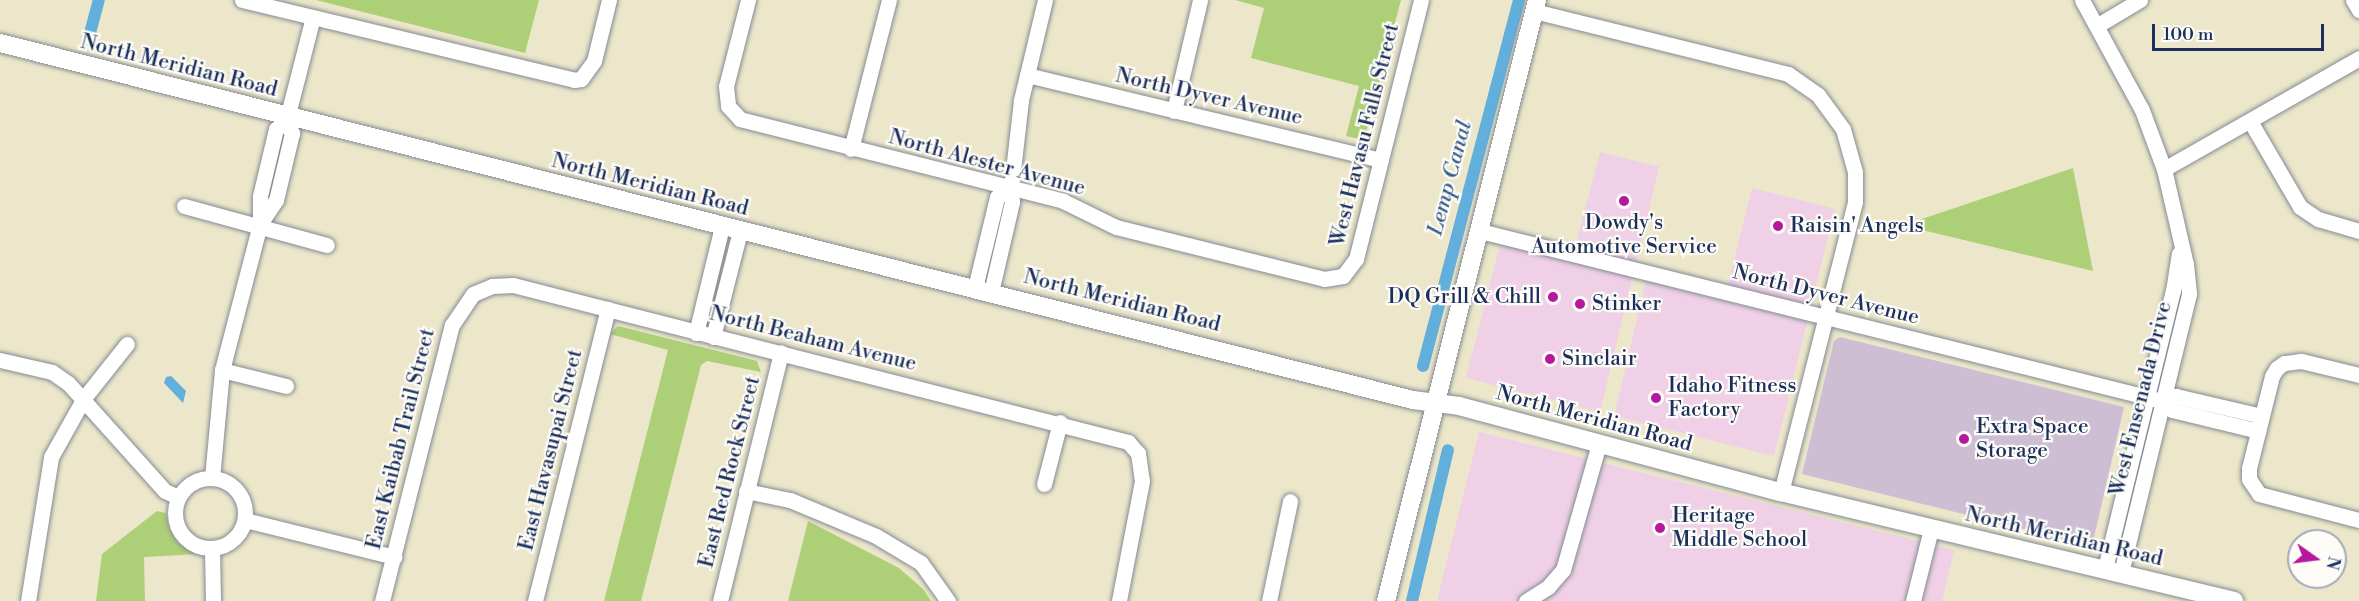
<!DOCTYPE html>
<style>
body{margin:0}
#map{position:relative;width:2359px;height:601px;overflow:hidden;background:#ece7ca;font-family:"Libre Bodoni",serif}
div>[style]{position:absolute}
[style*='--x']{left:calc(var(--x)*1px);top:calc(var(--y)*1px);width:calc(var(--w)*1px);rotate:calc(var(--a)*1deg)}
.built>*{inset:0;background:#efd0e7}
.industrial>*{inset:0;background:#cdbed3}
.green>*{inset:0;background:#adcf77}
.water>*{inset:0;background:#63afdc}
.canal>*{height:12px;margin:-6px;padding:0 6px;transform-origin:6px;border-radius:6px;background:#63afdc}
.roads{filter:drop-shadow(0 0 2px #848b94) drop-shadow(0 0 2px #848b94)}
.minor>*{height:15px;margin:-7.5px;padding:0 7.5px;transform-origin:7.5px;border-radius:7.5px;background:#fff}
.minor>.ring{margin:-7.5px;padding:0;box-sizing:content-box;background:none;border:15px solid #fff;border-radius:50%}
.major>*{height:18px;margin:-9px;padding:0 9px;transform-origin:9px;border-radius:9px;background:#fff}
.dots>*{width:16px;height:16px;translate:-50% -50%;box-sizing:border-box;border:3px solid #fdfcf7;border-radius:50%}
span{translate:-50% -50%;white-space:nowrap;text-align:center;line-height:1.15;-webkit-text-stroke:4.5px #fdfcf7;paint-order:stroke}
.street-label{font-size:21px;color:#1b2f5e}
.poi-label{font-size:21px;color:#1b2f5e}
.left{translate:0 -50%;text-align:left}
.right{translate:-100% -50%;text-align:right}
.water-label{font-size:22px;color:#345c8a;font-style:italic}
.north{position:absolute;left:2287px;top:529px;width:60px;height:60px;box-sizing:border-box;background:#fdfcf7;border:2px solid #a3aaba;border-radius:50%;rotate:104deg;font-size:16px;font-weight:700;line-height:24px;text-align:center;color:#1b2f5e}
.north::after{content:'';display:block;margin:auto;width:21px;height:27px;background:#b5179e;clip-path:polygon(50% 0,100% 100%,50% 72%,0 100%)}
.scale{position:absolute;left:2152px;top:24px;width:172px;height:27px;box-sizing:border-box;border:3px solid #1b2f5e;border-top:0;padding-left:8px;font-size:18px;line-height:21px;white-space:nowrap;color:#1b2f5e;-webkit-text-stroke:4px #fdfcf7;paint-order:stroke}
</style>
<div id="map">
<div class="built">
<div style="clip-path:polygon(1600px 152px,1659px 167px,1600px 412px,1466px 378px,1504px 229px,1575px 247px)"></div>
<div style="clip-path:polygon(1752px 188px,1835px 209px,1774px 456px,1614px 416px,1646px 280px,1724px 300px)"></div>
<div style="clip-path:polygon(1479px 432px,1954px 550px,1942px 601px,1437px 601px)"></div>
</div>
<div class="industrial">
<div style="clip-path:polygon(1840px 337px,2124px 407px,2092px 546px,1802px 474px,1834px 341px)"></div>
</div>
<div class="green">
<div style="clip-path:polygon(316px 0,539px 0,525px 53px)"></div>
<div style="clip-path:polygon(1235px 0,1401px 0,1364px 140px,1346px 136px,1359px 86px,1251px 58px,1264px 8px)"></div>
<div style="clip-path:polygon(2073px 168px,2093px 271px,1914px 228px,1916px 221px)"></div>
<div style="clip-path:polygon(618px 326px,757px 361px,761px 372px,707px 361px,701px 365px,641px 601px,604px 601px,668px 350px,610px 334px)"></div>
<div style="clip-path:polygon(157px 511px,166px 513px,169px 528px,179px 544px,199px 554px,144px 557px,145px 601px,96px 601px,102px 554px)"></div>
<div style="clip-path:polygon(808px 521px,899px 568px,923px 589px,931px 601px,788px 601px)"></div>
</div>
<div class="water">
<div style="clip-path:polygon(171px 376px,186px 391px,183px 403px,164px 383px,166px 377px)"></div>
</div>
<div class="canal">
<div style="--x:90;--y:33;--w:34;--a:-75"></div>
<div style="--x:1423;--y:366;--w:378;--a:-75.3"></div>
<div style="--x:1412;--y:601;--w:155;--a:-76.6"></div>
</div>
<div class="roads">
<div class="minor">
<div style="--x:242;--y:0;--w:342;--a:13.5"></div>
<div style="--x:574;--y:80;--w:7;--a:-8"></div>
<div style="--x:581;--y:79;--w:22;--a:-54"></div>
<div style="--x:594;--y:61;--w:63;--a:-76.2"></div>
<div style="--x:748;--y:0;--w:89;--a:104.3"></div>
<div style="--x:726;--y:86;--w:20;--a:84"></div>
<div style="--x:728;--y:106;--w:18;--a:47"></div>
<div style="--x:740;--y:119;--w:333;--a:14.2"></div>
<div style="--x:1063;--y:201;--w:59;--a:26.1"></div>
<div style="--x:1116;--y:227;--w:214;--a:14"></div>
<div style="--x:1324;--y:279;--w:19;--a:-9"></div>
<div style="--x:1343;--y:276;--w:21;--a:-53"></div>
<div style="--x:1356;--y:259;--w:267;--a:-75.9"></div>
<div style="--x:2082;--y:0;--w:125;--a:61.4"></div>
<div style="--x:2142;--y:110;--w:63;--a:69.6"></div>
<div style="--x:2164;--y:169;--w:98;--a:77"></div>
<div style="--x:2186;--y:264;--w:30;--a:84"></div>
<div style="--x:2189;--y:294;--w:287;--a:103.7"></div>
<div style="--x:2353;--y:0;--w:12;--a:59"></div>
<div style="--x:1534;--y:11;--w:262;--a:13.9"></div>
<div style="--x:1788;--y:74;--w:37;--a:35"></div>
<div style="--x:1818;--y:95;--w:42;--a:53.7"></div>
<div style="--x:1843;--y:129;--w:45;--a:74.4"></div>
<div style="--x:1855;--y:172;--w:30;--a:90"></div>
<div style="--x:1855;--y:202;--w:299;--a:104.3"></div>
<div style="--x:2098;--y:25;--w:49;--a:-30.8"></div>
<div style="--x:1027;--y:75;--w:364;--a:13.5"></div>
<div style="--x:1174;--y:111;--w:114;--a:-76.8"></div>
<div style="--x:2250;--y:121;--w:99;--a:59.8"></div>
<div style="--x:2300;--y:207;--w:22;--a:34"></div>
<div style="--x:2318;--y:219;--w:43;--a:16.3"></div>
<div style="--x:286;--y:122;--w:108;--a:-75.6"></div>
<div style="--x:851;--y:149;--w:154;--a:-75.7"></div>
<div style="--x:2164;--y:169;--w:224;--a:-29.6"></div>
<div style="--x:1011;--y:188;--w:89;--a:-83.5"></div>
<div style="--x:1021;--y:100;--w:103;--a:-76.5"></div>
<div style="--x:184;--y:206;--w:148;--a:15.3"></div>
<div style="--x:1480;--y:231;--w:687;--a:13.98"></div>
<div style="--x:2147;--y:397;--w:16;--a:15"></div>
<div style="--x:2162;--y:401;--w:13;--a:42"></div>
<div style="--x:2172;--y:410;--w:89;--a:13.7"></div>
<div style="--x:975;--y:288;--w:94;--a:-76.4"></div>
<div style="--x:997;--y:197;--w:17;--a:-33"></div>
<div style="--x:1011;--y:188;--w:14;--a:86"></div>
<div style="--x:1012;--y:202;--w:92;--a:103.1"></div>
<div style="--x:696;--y:333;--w:110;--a:-76.3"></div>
<div style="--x:713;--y:337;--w:109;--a:-75.7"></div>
<div style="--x:0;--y:360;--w:53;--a:13"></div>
<div style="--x:52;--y:372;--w:19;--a:35"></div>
<div style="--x:68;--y:383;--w:145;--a:48.1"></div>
<div style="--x:165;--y:491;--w:14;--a:25"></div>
<div style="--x:222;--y:370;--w:66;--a:14"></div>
<div style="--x:2359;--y:375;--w:60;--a:-166.4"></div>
<div style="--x:2301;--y:361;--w:17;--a:173"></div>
<div style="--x:2284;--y:363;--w:9;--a:144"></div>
<div style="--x:2277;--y:368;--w:9;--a:122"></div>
<div style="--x:2272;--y:376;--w:95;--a:104"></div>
<div style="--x:2249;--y:468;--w:11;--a:90"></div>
<div style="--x:2249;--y:479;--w:18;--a:56"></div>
<div style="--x:2259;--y:494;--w:103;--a:14.6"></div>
<div style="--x:2162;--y:401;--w:15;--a:-20"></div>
<div style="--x:2176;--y:396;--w:88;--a:13.1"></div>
<div class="ring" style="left:175px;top:478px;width:55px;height:55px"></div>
<div style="--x:212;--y:478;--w:108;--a:-84.7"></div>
<div style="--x:222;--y:370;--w:151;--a:-75.4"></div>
<div style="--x:260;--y:224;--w:28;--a:-90"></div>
<div style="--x:260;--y:196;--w:69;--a:-76.6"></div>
<div style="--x:276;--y:129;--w:12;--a:-35"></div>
<div style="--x:286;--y:122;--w:13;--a:61"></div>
<div style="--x:292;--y:133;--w:69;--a:103.4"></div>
<div style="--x:276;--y:200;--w:29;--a:124"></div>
<div style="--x:1044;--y:484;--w:64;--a:-75.5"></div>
<div style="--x:746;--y:491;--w:45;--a:11.6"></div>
<div style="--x:790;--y:500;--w:93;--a:22.7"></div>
<div style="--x:876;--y:536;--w:52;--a:31"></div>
<div style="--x:921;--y:563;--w:47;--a:54.6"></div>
<div style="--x:245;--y:520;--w:154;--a:13.9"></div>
<div style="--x:212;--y:549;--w:52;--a:88.9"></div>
<div style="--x:2105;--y:569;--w:286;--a:-76.3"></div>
<div style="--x:2173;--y:291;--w:38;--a:-81"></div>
<div style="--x:28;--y:601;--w:146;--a:-80.9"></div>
<div style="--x:51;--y:457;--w:68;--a:-60.8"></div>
<div style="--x:84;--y:398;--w:69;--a:-51.5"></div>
<div style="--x:382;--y:601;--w:285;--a:-75.8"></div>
<div style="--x:452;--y:325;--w:37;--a:-56"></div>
<div style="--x:473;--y:294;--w:21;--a:-23"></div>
<div style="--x:492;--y:286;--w:21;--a:-3"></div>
<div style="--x:513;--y:285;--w:635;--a:14.32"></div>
<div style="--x:1128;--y:442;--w:15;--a:48"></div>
<div style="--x:1138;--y:453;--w:28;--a:82"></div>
<div style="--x:1142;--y:481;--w:122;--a:100.9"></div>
<div style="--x:535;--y:601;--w:301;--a:-76"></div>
<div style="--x:720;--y:601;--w:256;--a:-76.2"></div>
<div style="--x:1269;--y:601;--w:102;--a:-78.1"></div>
<div style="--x:1526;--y:601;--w:26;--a:-32"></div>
<div style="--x:1548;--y:587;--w:23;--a:-49"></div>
<div style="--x:1563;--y:570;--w:131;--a:-74.1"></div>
<div style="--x:1913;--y:601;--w:74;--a:-76"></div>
</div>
<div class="major">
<div style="--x:0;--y:43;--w:1457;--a:14.18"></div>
<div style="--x:1413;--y:400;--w:46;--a:7.4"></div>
<div style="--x:1459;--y:406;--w:333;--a:15"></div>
<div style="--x:1781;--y:492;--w:466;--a:13.5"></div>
<div style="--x:1386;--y:601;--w:620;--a:-75.9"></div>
</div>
</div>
<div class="dots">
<div style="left:1624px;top:201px;background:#b5179e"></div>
<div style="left:1778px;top:226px;background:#b5179e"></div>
<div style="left:1553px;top:297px;background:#b5179e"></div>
<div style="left:1580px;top:304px;background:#b5179e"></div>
<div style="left:1550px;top:359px;background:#b5179e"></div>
<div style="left:1656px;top:398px;background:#b5179e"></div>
<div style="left:1964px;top:439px;background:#b5179e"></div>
<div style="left:1660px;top:528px;background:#b5179e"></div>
</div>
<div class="street-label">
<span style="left:179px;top:66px;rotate:14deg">North Meridian Road</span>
<span style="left:1209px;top:97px;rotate:13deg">North Dyver Avenue</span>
<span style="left:1365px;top:135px;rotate:-76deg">West Havasu Falls Street</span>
<span style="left:987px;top:163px;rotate:15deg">North Alester Avenue</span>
<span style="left:650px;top:185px;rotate:14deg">North Meridian Road</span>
<span style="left:1826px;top:295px;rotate:14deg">North Dyver Avenue</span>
<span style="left:1122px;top:301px;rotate:14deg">North Meridian Road</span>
<span style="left:813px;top:339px;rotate:14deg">North Beaham Avenue</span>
<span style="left:2141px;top:399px;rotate:-76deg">West Ensenada Drive</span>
<span style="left:1594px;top:419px;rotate:15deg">North Meridian Road</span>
<span style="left:401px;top:439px;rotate:-76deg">East Kaibab Trail Street</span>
<span style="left:551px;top:450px;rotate:-76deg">East Havasupai Street</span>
<span style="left:730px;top:472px;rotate:-76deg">East Red Rock Street</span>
<span style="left:2064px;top:537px;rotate:13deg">North Meridian Road</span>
</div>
<div class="poi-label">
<span style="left:1624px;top:235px">Dowdy's<br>Automotive Service</span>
<span class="left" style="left:1790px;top:226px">Raisin' Angels</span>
<span class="right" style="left:1541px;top:297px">DQ Grill &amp; Chill</span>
<span class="left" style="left:1592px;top:304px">Stinker</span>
<span class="left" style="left:1562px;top:359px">Sinclair</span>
<span class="left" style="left:1668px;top:398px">Idaho Fitness<br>Factory</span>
<span class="left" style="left:1976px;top:439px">Extra Space<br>Storage</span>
<span class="left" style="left:1672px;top:528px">Heritage<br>Middle School</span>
</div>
<div class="water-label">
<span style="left:1450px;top:178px;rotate:-75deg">Lemp Canal</span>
</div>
<div class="north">N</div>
<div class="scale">100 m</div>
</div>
